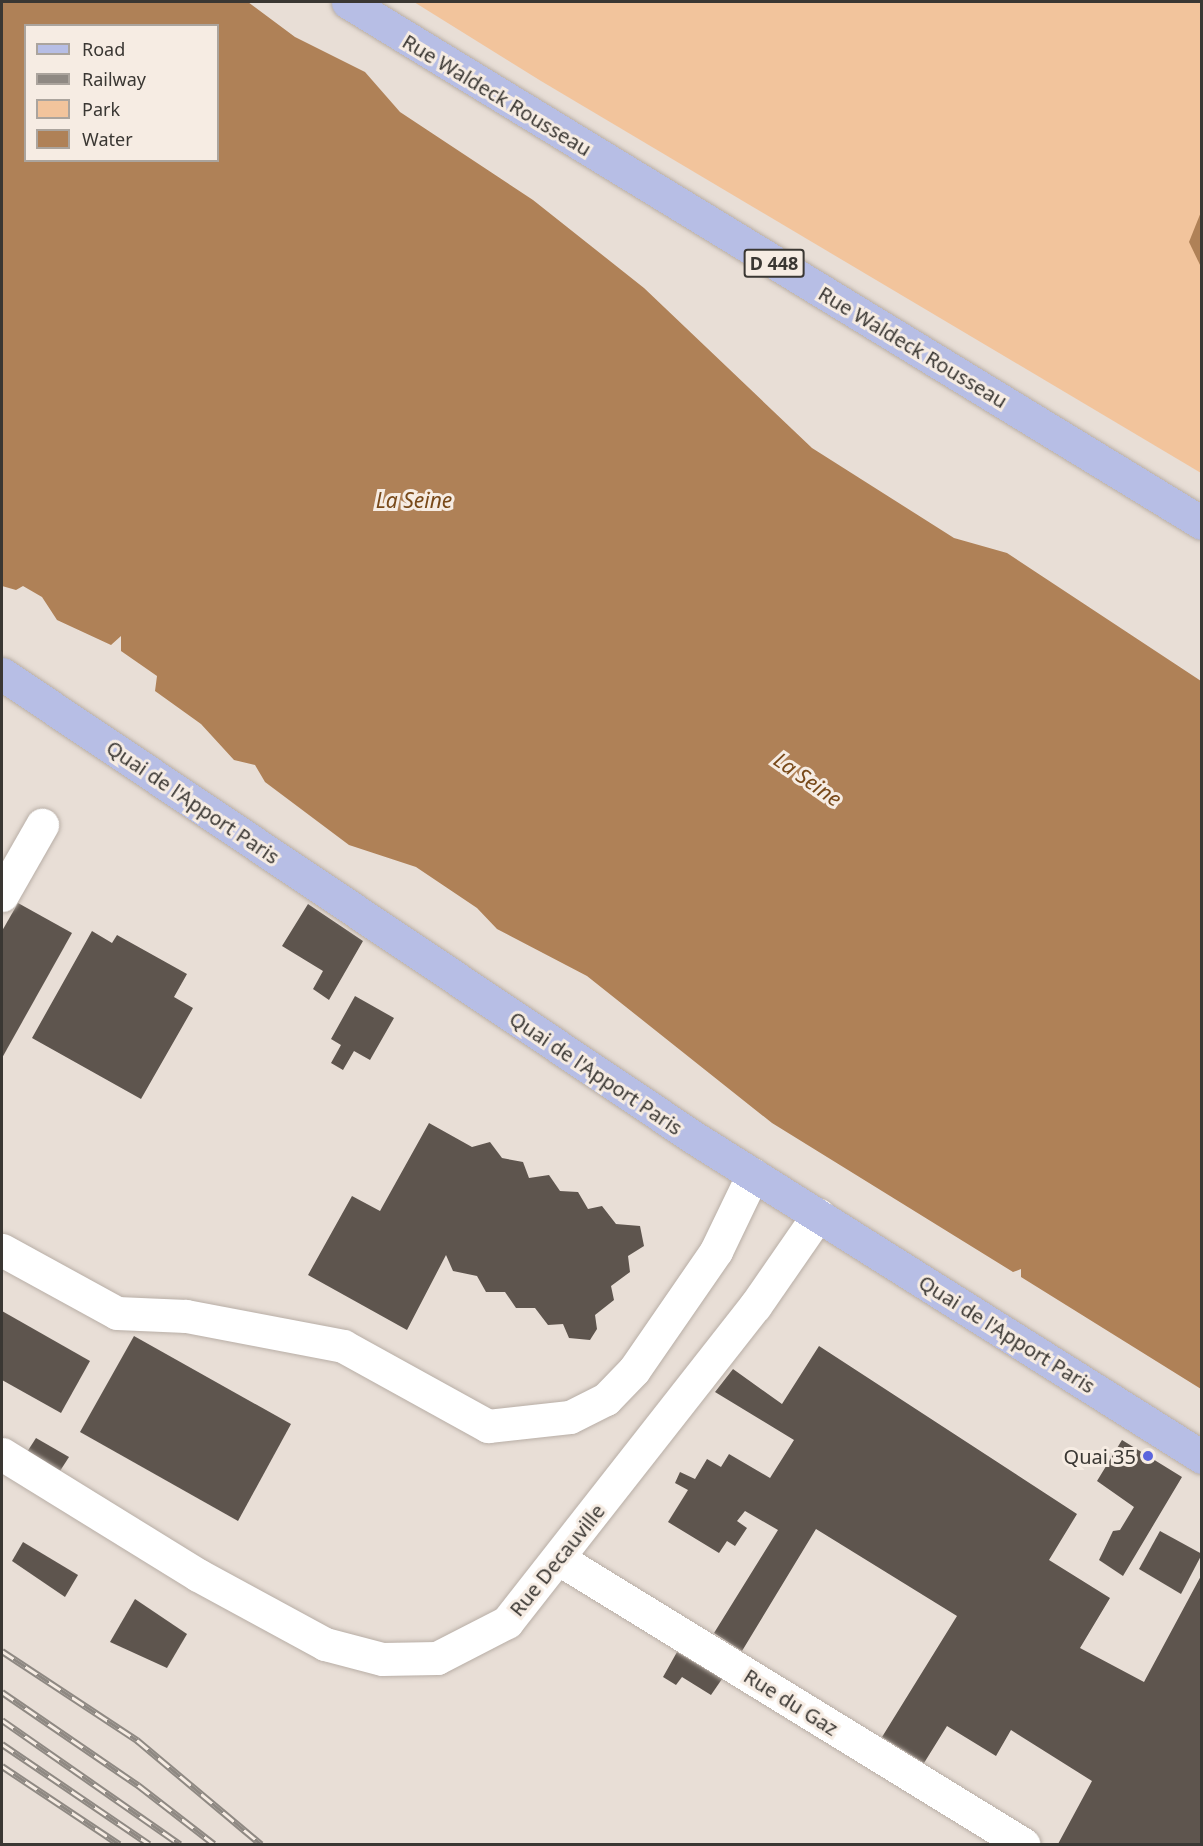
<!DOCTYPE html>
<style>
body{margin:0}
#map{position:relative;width:1203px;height:1846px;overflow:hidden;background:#e8ded6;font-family:"Noto Sans",sans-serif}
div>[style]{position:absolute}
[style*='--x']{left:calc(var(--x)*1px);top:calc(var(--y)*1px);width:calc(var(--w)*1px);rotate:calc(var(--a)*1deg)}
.green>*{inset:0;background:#f2c49c}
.water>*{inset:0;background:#af8157}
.building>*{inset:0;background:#5e554e}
.roads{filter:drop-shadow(0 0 2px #b8aea6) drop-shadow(0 0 2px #b8aea6)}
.minor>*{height:33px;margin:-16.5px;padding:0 16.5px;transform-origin:16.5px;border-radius:16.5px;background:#fff}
.major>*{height:33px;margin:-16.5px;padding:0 16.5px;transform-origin:16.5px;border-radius:16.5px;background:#b7bee5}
.rail>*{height:7px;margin-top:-3.5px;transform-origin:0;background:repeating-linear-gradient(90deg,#f6ece3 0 14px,#8f8983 0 28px);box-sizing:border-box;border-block:2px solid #8f8983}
.dots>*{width:16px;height:16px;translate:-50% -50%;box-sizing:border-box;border:3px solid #f6ece3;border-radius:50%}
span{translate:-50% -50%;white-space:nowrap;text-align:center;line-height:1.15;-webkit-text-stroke:6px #f6ece3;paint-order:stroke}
.shield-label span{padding:2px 4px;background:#f6ece3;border:2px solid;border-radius:4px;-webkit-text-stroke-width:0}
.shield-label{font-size:18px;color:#3a3733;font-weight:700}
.street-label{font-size:20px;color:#3a3733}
.poi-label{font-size:20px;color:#3a3733}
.right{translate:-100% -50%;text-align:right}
.water-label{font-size:21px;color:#784919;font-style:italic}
.frame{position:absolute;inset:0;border:3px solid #3a3733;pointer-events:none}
.legend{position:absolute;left:24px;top:24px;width:195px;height:138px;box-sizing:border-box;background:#f6ece3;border:2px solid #aba49d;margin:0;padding:8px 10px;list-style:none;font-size:18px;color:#3a3733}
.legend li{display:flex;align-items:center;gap:12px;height:30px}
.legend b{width:30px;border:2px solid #aba49d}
</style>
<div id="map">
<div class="green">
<div style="clip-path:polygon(414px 2px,1201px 2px,1201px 473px,541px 81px)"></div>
</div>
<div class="water">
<div style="clip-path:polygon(evenodd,2px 2px,248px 2px,295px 37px,365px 72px,400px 112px,533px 200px,644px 288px,812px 448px,954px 538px,1007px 553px,1201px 681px,1201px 1389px,1021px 1277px,1021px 1269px,1013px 1272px,772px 1123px,587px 976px,497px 929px,477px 908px,416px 867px,349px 845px,265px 782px,255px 765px,234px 760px,201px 724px,155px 691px,157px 676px,121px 651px,121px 636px,111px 645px,57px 620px,42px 597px,23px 586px,16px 590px,2px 586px,2px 2px,26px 26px,218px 26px,218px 160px,26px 160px,26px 26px)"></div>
<div style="clip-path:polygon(1201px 212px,1201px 267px,1189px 242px)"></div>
</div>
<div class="building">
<div style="clip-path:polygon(18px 903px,72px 933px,2px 1058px,2px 931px)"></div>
<div style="clip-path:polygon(308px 904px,363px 941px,329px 1000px,313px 989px,323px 971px,282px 946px)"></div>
<div style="clip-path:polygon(92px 931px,112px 943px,117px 935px,187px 974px,174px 997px,193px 1008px,141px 1099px,32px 1038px)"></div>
<div style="clip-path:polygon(355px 996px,394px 1018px,370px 1060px,354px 1051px,343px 1070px,331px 1063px,341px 1045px,331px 1039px)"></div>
<div style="clip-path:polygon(429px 1123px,472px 1147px,490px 1142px,502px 1158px,523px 1162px,529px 1178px,549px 1175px,560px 1191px,578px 1192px,588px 1209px,602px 1206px,616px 1224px,640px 1226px,644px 1246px,628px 1256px,630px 1272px,611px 1286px,614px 1300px,595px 1315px,597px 1329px,590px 1340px,569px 1338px,563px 1324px,548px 1325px,535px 1308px,516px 1308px,505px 1292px,486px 1292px,477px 1276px,453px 1271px,446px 1255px,407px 1330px,308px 1275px,352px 1196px,380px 1211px)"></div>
<div style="clip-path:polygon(2px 1311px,90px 1361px,61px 1413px,2px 1380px)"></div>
<div style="clip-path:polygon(134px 1336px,291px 1424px,238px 1521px,80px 1432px)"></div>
<div style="clip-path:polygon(819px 1346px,1077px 1514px,1049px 1560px,1110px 1598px,1080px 1648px,1144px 1682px,1202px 1574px,1202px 1844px,1058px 1844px,1092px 1781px,1011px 1730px,996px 1756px,947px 1726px,924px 1763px,882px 1737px,957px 1616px,816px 1529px,742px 1651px,714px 1633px,778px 1530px,745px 1511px,737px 1521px,747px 1528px,735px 1546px,727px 1541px,719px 1553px,668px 1522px,688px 1490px,675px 1483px,680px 1472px,695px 1479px,707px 1459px,721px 1467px,729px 1454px,770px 1478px,794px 1440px,715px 1392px,733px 1369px,782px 1404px)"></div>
<div style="clip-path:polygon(36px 1438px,69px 1457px,60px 1471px,27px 1452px)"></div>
<div style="clip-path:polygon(1122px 1440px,1182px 1477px,1123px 1576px,1099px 1560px,1113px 1531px,1120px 1530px,1134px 1507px,1097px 1481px)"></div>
<div style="clip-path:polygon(1160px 1531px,1202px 1554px,1181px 1594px,1139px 1569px)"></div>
<div style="clip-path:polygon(23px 1542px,78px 1575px,65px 1597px,12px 1561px)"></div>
<div style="clip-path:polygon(135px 1599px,187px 1634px,167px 1668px,110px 1642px)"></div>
<div style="clip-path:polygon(677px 1652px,722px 1679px,711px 1695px,682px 1677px,676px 1685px,663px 1677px)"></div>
</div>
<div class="roads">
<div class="minor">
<div style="--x:2;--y:895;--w:81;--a:-60.3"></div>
<div style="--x:2;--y:1250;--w:131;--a:28.7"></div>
<div style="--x:117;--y:1313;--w:69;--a:2.5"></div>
<div style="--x:186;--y:1316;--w:160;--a:10.8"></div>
<div style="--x:343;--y:1346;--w:166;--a:28.9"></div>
<div style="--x:488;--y:1426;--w:82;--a:-6.3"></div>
<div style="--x:570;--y:1417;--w:40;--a:-26.6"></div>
<div style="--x:606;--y:1399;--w:40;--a:-46"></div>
<div style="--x:634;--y:1370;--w:145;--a:-55.4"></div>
<div style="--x:716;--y:1251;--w:85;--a:-64.3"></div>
<div style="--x:2;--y:1454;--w:230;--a:31.7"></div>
<div style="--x:198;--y:1575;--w:145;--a:28.5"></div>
<div style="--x:325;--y:1644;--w:59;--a:14.7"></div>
<div style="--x:382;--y:1659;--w:55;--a:-1"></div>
<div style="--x:437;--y:1658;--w:79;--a:-27.2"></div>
<div style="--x:507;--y:1622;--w:402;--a:-51.9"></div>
<div style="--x:755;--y:1306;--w:111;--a:-55.3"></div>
<div style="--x:559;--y:1559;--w:545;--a:31.56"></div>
</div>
<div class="major">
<div style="--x:348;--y:2;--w:1000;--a:31.39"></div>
<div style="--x:2;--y:674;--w:832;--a:33.82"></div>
<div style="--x:693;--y:1137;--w:601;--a:32.16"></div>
</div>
</div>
<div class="rail">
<div style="--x:2;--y:1651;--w:162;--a:33.4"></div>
<div style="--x:137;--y:1740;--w:162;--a:40"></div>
<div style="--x:2;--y:1692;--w:165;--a:34.4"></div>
<div style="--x:138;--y:1785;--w:96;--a:37.8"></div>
<div style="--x:2;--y:1720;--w:217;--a:34.9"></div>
<div style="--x:2;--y:1744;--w:178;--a:34.2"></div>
<div style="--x:2;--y:1766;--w:141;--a:33.7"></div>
</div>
<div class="dots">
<div style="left:1148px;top:1456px;background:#5c65dd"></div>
</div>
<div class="shield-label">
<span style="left:774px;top:263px">D 448</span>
</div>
<div class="street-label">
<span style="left:497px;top:95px;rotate:31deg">Rue Waldeck Rousseau</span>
<span style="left:913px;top:347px;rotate:31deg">Rue Waldeck Rousseau</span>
<span style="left:193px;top:802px;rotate:34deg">Quai de l'Apport Paris</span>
<span style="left:596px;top:1073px;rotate:34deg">Quai de l'Apport Paris</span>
<span style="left:1007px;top:1334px;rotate:32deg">Quai de l'Apport Paris</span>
<span style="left:557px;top:1560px;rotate:-51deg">Rue Decauville</span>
<span style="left:791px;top:1702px;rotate:32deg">Rue du Gaz</span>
</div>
<div class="poi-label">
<span class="right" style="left:1136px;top:1456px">Quai 35</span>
</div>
<div class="water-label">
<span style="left:414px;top:500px">La Seine</span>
<span style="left:808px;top:779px;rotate:35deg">La Seine</span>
</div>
<div class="frame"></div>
<ul class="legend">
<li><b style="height:8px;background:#b7bee5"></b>Road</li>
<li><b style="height:8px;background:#8f8983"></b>Railway</li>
<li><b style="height:16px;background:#f2c49c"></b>Park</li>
<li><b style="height:16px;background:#af8157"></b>Water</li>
</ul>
</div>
